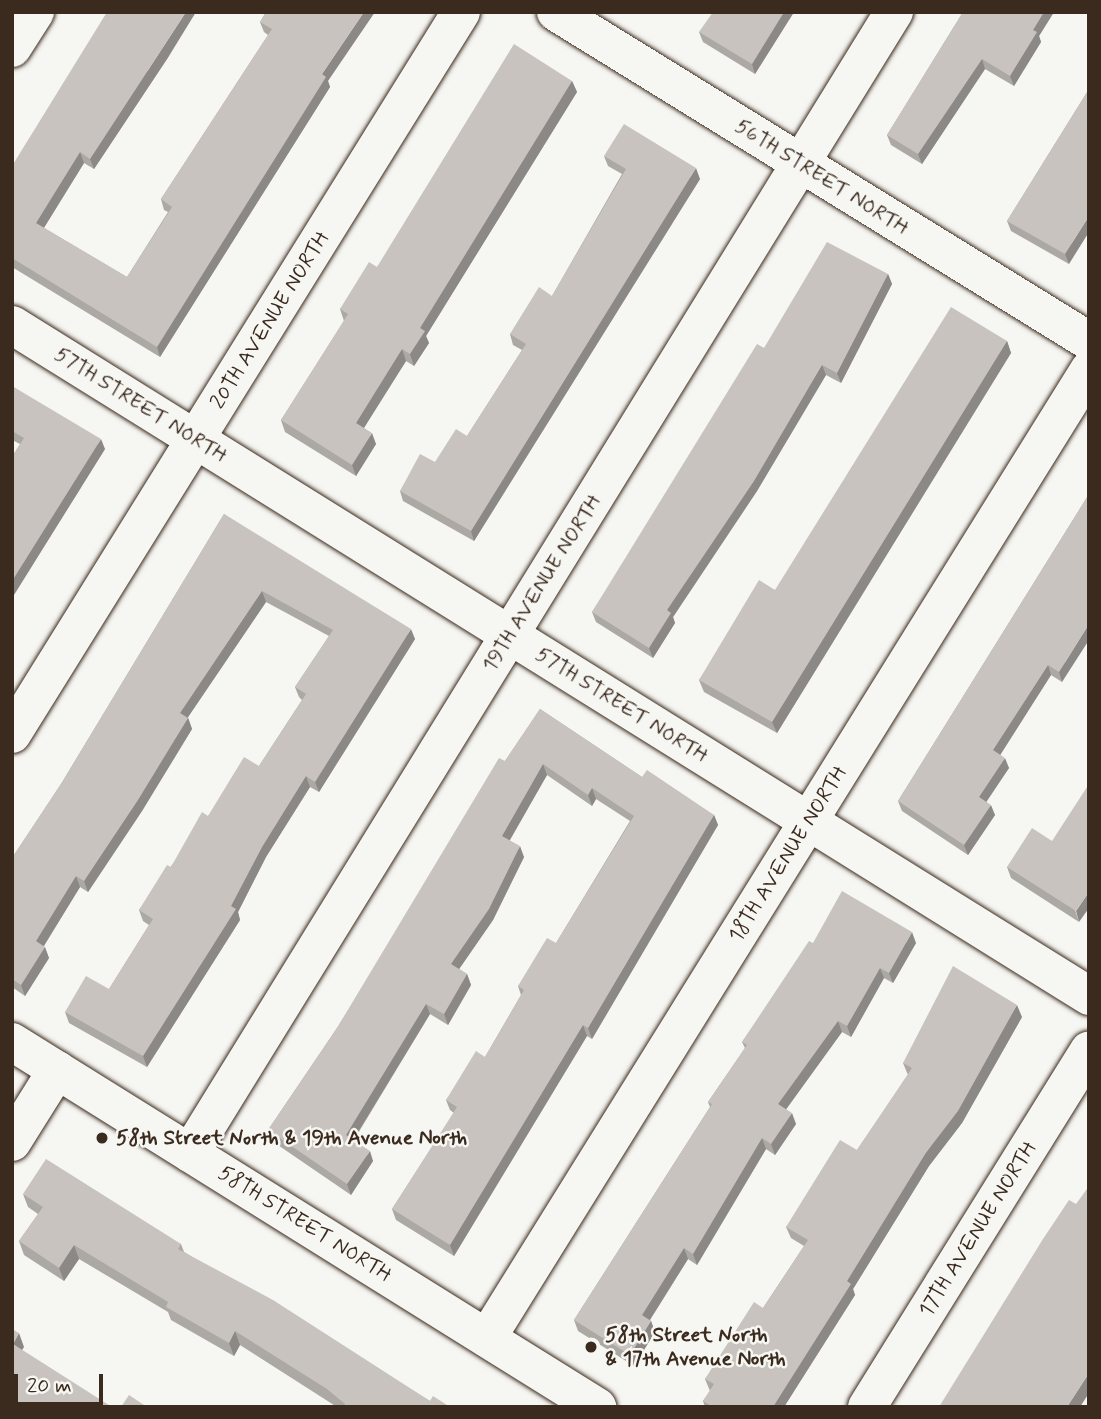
<!DOCTYPE html>
<style>
body{margin:0}
#map{position:relative;width:1101px;height:1419px;overflow:hidden;background:#f6f6f2;font-family:Mynerve,sans-serif}
div>[style]{position:absolute}
[style*='--x']{left:calc(var(--x)*1px);top:calc(var(--y)*1px);width:calc(var(--w)*1px);rotate:calc(var(--a)*1deg)}
.roads{filter:drop-shadow(0 0 2px #3b2a1e) drop-shadow(0 0 2px #3b2a1e)}
.minor>*{height:38px;margin:-19px;padding:0 19px;transform-origin:19px;border-radius:19px;background:#f6f6f2}
.wall>*{inset:0;background:#aca8a3}
.shaded-wall>*{inset:0;background:#8c8885}
.building>*{inset:0;background:#c8c3be}
.dots>*{width:19px;height:19px;translate:-50% -50%;box-sizing:border-box;border:4px solid #f6f6f2;border-radius:50%}
span{translate:-50% -50%;white-space:nowrap;text-align:center;line-height:1.15;-webkit-text-stroke:5px #f6f6f2;paint-order:stroke}
.street-label{font-size:21px;color:#3b2a1e}
.poi-label{font-size:21px;color:#3b2a1e;font-weight:700}
.left{translate:0 -50%;text-align:left}
.frame{position:absolute;inset:0;border:14px solid #3b2a1e;pointer-events:none}
.scale{position:absolute;left:14px;top:1374px;width:89px;height:32px;box-sizing:border-box;border:4px solid #3b2a1e;border-top:0;padding-left:9px;font-size:21px;line-height:24px;white-space:nowrap;color:#3b2a1e;-webkit-text-stroke:5px #f6f6f2;paint-order:stroke}
</style>
<div id="map">
<div class="roads">
<div class="minor">
<div style="--x:556;--y:12;--w:626;--a:31.69"></div>
<div style="--x:12;--y:48;--w:43;--a:-57.4"></div>
<div style="--x:12;--y:325;--w:1269;--a:31.92"></div>
<div style="--x:12;--y:734;--w:850;--a:-58.12"></div>
<div style="--x:12;--y:1042;--w:690;--a:31.96"></div>
<div style="--x:12;--y:1142;--w:85;--a:-58"></div>
<div style="--x:190;--y:1153;--w:1341;--a:-58.33"></div>
<div style="--x:487;--y:1338;--w:1140;--a:-58.12"></div>
<div style="--x:867;--y:1407;--w:420;--a:-58.1"></div>
</div>
</div>
<div class="wall">
<div style="clip-path:polygon(266px 12px,328px 81px,330px 87px,160px 357px,12px 267px,12px 166px,169px 56px,94px 169px,84px 163px,44px 228px,127px 277px,168px 212px,164px 210px,161px 199px,268px 35px,264px 32px,260px 22px)"></div>
<div style="clip-path:polygon(794px 12px,755px 74px,703px 42px,699px 32px)"></div>
<div style="clip-path:polygon(963px 12px,1054px 12px,1039px 36px,1041px 42px,1014px 86px,985px 69px,922px 164px,891px 145px,887px 135px)"></div>
<div style="clip-path:polygon(572px 81px,577px 92px,426px 336px,429px 343px,414px 366px,406px 361px,364px 428px,376px 444px,356px 476px,285px 432px,281px 420px,344px 321px,340px 309px,377px 267px)"></div>
<div style="clip-path:polygon(1089px 89px,1069px 264px,1011px 231px,1007px 221px)"></div>
<div style="clip-path:polygon(604px 156px,700px 179px,474px 541px,403px 501px,400px 491px,467px 436px,522px 350px,513px 345px,510px 334px,552px 296px,622px 174px,608px 166px)"></div>
<div style="clip-path:polygon(888px 274px,892px 284px,841px 383px,826px 375px,757px 491px,673px 617px,675px 623px,653px 658px,596px 622px,592px 612px,764px 348px)"></div>
<div style="clip-path:polygon(1007px 341px,1011px 353px,777px 733px,704px 692px,699px 680px,775px 590px)"></div>
<div style="clip-path:polygon(12px 386px,105px 449px,12px 598px,12px 457px,20px 444px,12px 440px)"></div>
<div style="clip-path:polygon(1089px 494px,1062px 682px,1051px 675px,1000px 755px,1009px 768px,986px 801px,995px 815px,968px 855px,902px 811px,898px 801px)"></div>
<div style="clip-path:polygon(224px 514px,415px 639px,319px 792px,310px 787px,266px 857px,238px 912px,240px 920px,147px 1067px,69px 1023px,65px 1012px,109px 989px,149px 925px,143px 921px,139px 910px,208px 816px,259px 766px,302px 700px,299px 697px,295px 687px,329px 636px,266px 602px,188px 717px,192px 729px,142px 811px,88px 892px,80px 887px,44px 946px,49px 958px,25px 996px,12px 987px,12px 858px,61px 784px)"></div>
<div style="clip-path:polygon(540px 709px,642px 777px,714px 815px,718px 825px,592px 1039px,587px 1036px,454px 1256px,396px 1220px,392px 1209px,454px 1113px,450px 1110px,446px 1100px,485px 1057px,521px 995px,518px 986px,556px 943px,630px 821px,596px 799px,592px 806px,547px 775px,509px 840px,524px 857px,493px 920px,459px 969px,467px 974px,471px 985px,448px 1025px,430px 1014px,354px 1140px,373px 1161px,351px 1195px,272px 1141px,268px 1130px,337px 1028px,505px 761px)"></div>
<div style="clip-path:polygon(1052px 841px,1079px 922px,1011px 878px,1007px 867px)"></div>
<div style="clip-path:polygon(813px 943px,916px 943px,893px 983px,884px 978px,851px 1037px,842px 1032px,786px 1109px,796px 1124px,775px 1155px,766px 1149px,697px 1265px,688px 1259px,650px 1320px,651px 1321px,655px 1332px,634px 1366px,578px 1331px,574px 1320px,710px 1107px,708px 1102px,745px 1048px,742px 1042px)"></div>
<div style="clip-path:polygon(1022px 1017px,962px 1123px,929px 1166px,853px 1289px,855px 1295px,784px 1407px,705px 1407px,703px 1401px,710px 1391px,705px 1379px,763px 1308px,804px 1246px,791px 1238px,786px 1227px,857px 1150px,908px 1075px,903px 1063px)"></div>
<div style="clip-path:polygon(23px 1194px,181px 1244px,184px 1252px,430px 1401px,450px 1407px,337px 1407px,240px 1345px,234px 1356px,171px 1320px,168px 1312px,79px 1259px,64px 1281px,24px 1255px,19px 1241px,38px 1214px,28px 1207px)"></div>
</div>
<div class="shaded-wall">
<div style="clip-path:polygon(186px 12px,196px 12px,169px 56px,94px 169px,90px 159px)"></div>
<div style="clip-path:polygon(364px 12px,375px 12px,328px 81px,330px 87px,160px 357px,157px 347px,322px 74px)"></div>
<div style="clip-path:polygon(784px 12px,794px 12px,755px 74px,752px 64px)"></div>
<div style="clip-path:polygon(1044px 12px,1054px 12px,1039px 36px,1041px 42px,1014px 86px,1010px 76px,1033px 30px)"></div>
<div style="clip-path:polygon(982px 59px,985px 69px,922px 164px,918px 154px)"></div>
<div style="clip-path:polygon(572px 81px,577px 92px,426px 336px,429px 343px,414px 366px,410px 354px,420px 328px)"></div>
<div style="clip-path:polygon(80px 152px,84px 163px,40px 234px,36px 223px)"></div>
<div style="clip-path:polygon(696px 168px,700px 179px,474px 541px,471px 531px)"></div>
<div style="clip-path:polygon(1089px 216px,1089px 232px,1069px 264px,1065px 254px)"></div>
<div style="clip-path:polygon(888px 274px,892px 284px,841px 383px,837px 373px)"></div>
<div style="clip-path:polygon(1007px 341px,1011px 353px,777px 733px,772px 722px)"></div>
<div style="clip-path:polygon(402px 349px,406px 361px,360px 434px,356px 423px)"></div>
<div style="clip-path:polygon(822px 365px,826px 375px,757px 491px,673px 617px,675px 623px,653px 658px,649px 648px,667px 610px)"></div>
<div style="clip-path:polygon(372px 433px,376px 444px,356px 476px,352px 465px)"></div>
<div style="clip-path:polygon(101px 439px,105px 449px,12px 598px,12px 581px)"></div>
<div style="clip-path:polygon(262px 591px,266px 602px,184px 723px,180px 713px)"></div>
<div style="clip-path:polygon(1089px 624px,1089px 640px,1062px 682px,1059px 672px)"></div>
<div style="clip-path:polygon(411px 629px,415px 639px,319px 792px,315px 782px)"></div>
<div style="clip-path:polygon(1048px 665px,1051px 675px,997px 760px,993px 750px)"></div>
<div style="clip-path:polygon(188px 718px,192px 729px,142px 811px,88px 892px,84px 881px)"></div>
<div style="clip-path:polygon(1005px 758px,1009px 768px,983px 807px,979px 797px)"></div>
<div style="clip-path:polygon(543px 764px,547px 775px,506px 847px,502px 836px)"></div>
<div style="clip-path:polygon(306px 776px,310px 787px,266px 857px,238px 912px,240px 920px,147px 1067px,143px 1056px,231px 906px,262px 847px)"></div>
<div style="clip-path:polygon(592px 788px,596px 799px,592px 806px,588px 795px)"></div>
<div style="clip-path:polygon(991px 805px,995px 815px,968px 855px,964px 845px)"></div>
<div style="clip-path:polygon(714px 815px,718px 825px,592px 1039px,588px 1028px)"></div>
<div style="clip-path:polygon(520px 846px,524px 857px,493px 920px,455px 975px,451px 964px)"></div>
<div style="clip-path:polygon(76px 876px,80px 887px,40px 952px,36px 941px)"></div>
<div style="clip-path:polygon(1089px 892px,1089px 908px,1079px 922px,1076px 911px)"></div>
<div style="clip-path:polygon(912px 932px,916px 943px,893px 983px,889px 973px)"></div>
<div style="clip-path:polygon(45px 947px,49px 958px,25px 996px,21px 985px)"></div>
<div style="clip-path:polygon(880px 968px,884px 978px,851px 1037px,847px 1026px)"></div>
<div style="clip-path:polygon(467px 974px,471px 985px,448px 1025px,444px 1014px)"></div>
<div style="clip-path:polygon(426px 1004px,430px 1014px,350px 1145px,346px 1135px)"></div>
<div style="clip-path:polygon(1017px 1005px,1022px 1017px,962px 1123px,929px 1166px,853px 1289px,855px 1295px,784px 1407px,773px 1407px,847px 1281px)"></div>
<div style="clip-path:polygon(838px 1021px,842px 1032px,782px 1115px,778px 1104px)"></div>
<div style="clip-path:polygon(583px 1025px,587px 1036px,454px 1256px,450px 1245px)"></div>
<div style="clip-path:polygon(792px 1113px,796px 1124px,775px 1155px,771px 1144px)"></div>
<div style="clip-path:polygon(762px 1138px,766px 1149px,697px 1265px,693px 1254px)"></div>
<div style="clip-path:polygon(370px 1151px,373px 1161px,351px 1195px,347px 1184px)"></div>
<div style="clip-path:polygon(74px 1245px,79px 1259px,64px 1281px,59px 1268px)"></div>
<div style="clip-path:polygon(684px 1248px,688px 1259px,646px 1326px,642px 1315px)"></div>
<div style="clip-path:polygon(651px 1321px,655px 1332px,634px 1366px,630px 1355px)"></div>
<div style="clip-path:polygon(235px 1331px,240px 1345px,234px 1356px,229px 1343px)"></div>
<div style="clip-path:polygon(19px 1333px,24px 1347px,18px 1357px,13px 1344px)"></div>
<div style="clip-path:polygon(1089px 1373px,1089px 1393px,1080px 1407px,1067px 1407px)"></div>
</div>
<div class="building">
<div style="clip-path:polygon(107px 12px,186px 12px,90px 159px,80px 152px,36px 223px,127px 277px,172px 207px,161px 199px,272px 29px,260px 22px,266px 12px,364px 12px,322px 74px,326px 77px,157px 347px,12px 258px,12px 166px)"></div>
<div style="clip-path:polygon(713px 12px,784px 12px,752px 64px,699px 32px)"></div>
<div style="clip-path:polygon(963px 12px,1044px 12px,1033px 30px,1037px 32px,1010px 76px,982px 59px,918px 154px,887px 135px)"></div>
<div style="clip-path:polygon(514px 44px,572px 81px,420px 328px,425px 331px,410px 354px,402px 349px,356px 423px,372px 433px,352px 465px,281px 420px,348px 314px,340px 309px,369px 262px,377px 267px)"></div>
<div style="clip-path:polygon(1089px 89px,1089px 216px,1065px 254px,1007px 221px)"></div>
<div style="clip-path:polygon(624px 124px,696px 168px,471px 531px,400px 491px,420px 454px,435px 462px,456px 429px,467px 436px,526px 344px,510px 334px,539px 287px,552px 296px,626px 169px,604px 156px)"></div>
<div style="clip-path:polygon(827px 242px,888px 274px,837px 373px,822px 365px,754px 481px,667px 610px,671px 613px,649px 648px,592px 612px,757px 344px,764px 348px)"></div>
<div style="clip-path:polygon(951px 307px,1007px 341px,772px 722px,699px 680px,759px 580px,775px 590px)"></div>
<div style="clip-path:polygon(12px 386px,101px 439px,12px 581px,12px 457px,24px 438px,12px 431px)"></div>
<div style="clip-path:polygon(1089px 494px,1089px 624px,1059px 672px,1048px 665px,993px 750px,1005px 758px,979px 797px,991px 805px,964px 845px,898px 801px)"></div>
<div style="clip-path:polygon(224px 514px,411px 629px,315px 782px,306px 776px,262px 847px,231px 906px,236px 909px,143px 1056px,65px 1012px,86px 976px,109px 989px,153px 919px,139px 910px,167px 865px,171px 867px,202px 812px,208px 816px,244px 757px,259px 766px,306px 694px,295px 687px,333px 630px,262px 591px,180px 713px,188px 718px,138px 800px,84px 881px,76px 876px,36px 941px,45px 947px,21px 985px,12px 979px,12px 858px,61px 784px)"></div>
<div style="clip-path:polygon(540px 709px,642px 777px,647px 770px,714px 815px,588px 1028px,583px 1025px,450px 1245px,392px 1209px,457px 1107px,446px 1100px,476px 1051px,485px 1057px,524px 990px,518px 986px,547px 938px,556px 943px,634px 816px,592px 788px,588px 795px,543px 764px,502px 836px,520px 846px,489px 909px,451px 964px,467px 974px,444px 1014px,426px 1004px,346px 1135px,370px 1151px,347px 1184px,268px 1130px,337px 1028px,499px 758px,505px 761px)"></div>
<div style="clip-path:polygon(1089px 784px,1089px 892px,1076px 911px,1007px 867px,1032px 828px,1052px 841px)"></div>
<div style="clip-path:polygon(842px 891px,912px 932px,889px 973px,880px 968px,847px 1026px,838px 1021px,778px 1104px,792px 1113px,771px 1144px,762px 1138px,693px 1254px,684px 1248px,642px 1315px,651px 1321px,630px 1355px,574px 1320px,712px 1104px,708px 1102px,747px 1045px,742px 1042px,809px 941px,813px 943px)"></div>
<div style="clip-path:polygon(953px 966px,1017px 1005px,958px 1111px,925px 1154px,847px 1281px,851px 1284px,773px 1407px,713px 1407px,703px 1401px,714px 1384px,705px 1379px,754px 1302px,763px 1308px,808px 1240px,786px 1227px,840px 1140px,857px 1150px,912px 1068px,903px 1063px)"></div>
<div style="clip-path:polygon(46px 1159px,181px 1244px,178px 1249px,273px 1300px,430px 1401px,433px 1396px,450px 1407px,344px 1407px,345px 1404px,327px 1389px,235px 1331px,229px 1343px,166px 1307px,168px 1302px,74px 1245px,59px 1268px,19px 1241px,43px 1207px,23px 1194px)"></div>
<div style="clip-path:polygon(1089px 1186px,1089px 1373px,1067px 1407px,939px 1407px,1043px 1239px,1069px 1200px,1076px 1204px)"></div>
<div style="clip-path:polygon(12px 1329px,19px 1333px,13px 1344px,112px 1407px,12px 1407px)"></div>
<div style="clip-path:polygon(129px 1395px,147px 1407px,121px 1407px)"></div>
</div>
<div class="dots">
<div style="left:102px;top:1138px;background:#3b2a1e"></div>
<div style="left:591px;top:1347px;background:#3b2a1e"></div>
</div>
<div class="street-label">
<span style="left:822px;top:177px;rotate:32deg">56TH STREET NORTH</span>
<span style="left:270px;top:320px;rotate:-58deg">20TH AVENUE NORTH</span>
<span style="left:141px;top:405px;rotate:32deg">57TH STREET NORTH</span>
<span style="left:542px;top:583px;rotate:-58deg">19TH AVENUE NORTH</span>
<span style="left:622px;top:705px;rotate:32deg">57TH STREET NORTH</span>
<span style="left:788px;top:854px;rotate:-58deg">18TH AVENUE NORTH</span>
<span style="left:305px;top:1224px;rotate:32deg">58TH STREET NORTH</span>
<span style="left:978px;top:1229px;rotate:-58deg">17TH AVENUE NORTH</span>
</div>
<div class="poi-label">
<span class="left" style="left:116px;top:1138px">58th Street North &amp; 19th Avenue North</span>
<span class="left" style="left:605px;top:1347px">58th Street North<br>&amp; 17th Avenue North</span>
</div>
<div class="frame"></div>
<div class="scale">20 m</div>
</div>
